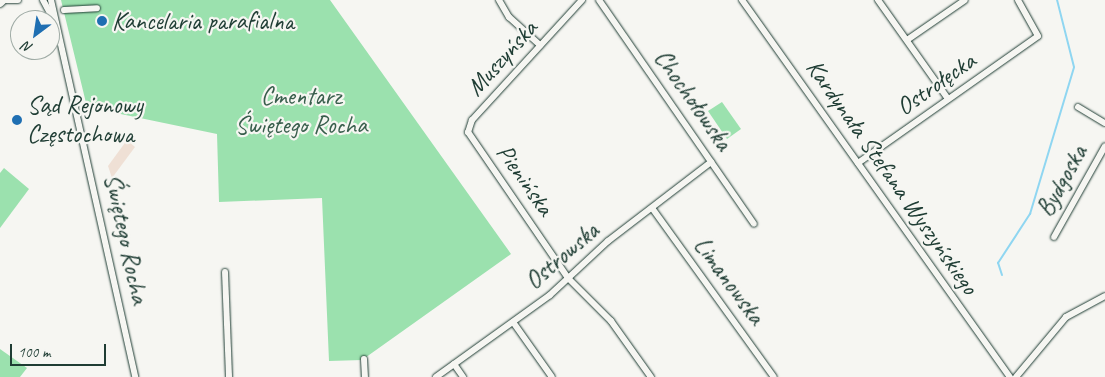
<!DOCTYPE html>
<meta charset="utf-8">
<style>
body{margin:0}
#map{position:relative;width:1105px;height:377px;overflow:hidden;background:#f6f6f2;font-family:Caveat,sans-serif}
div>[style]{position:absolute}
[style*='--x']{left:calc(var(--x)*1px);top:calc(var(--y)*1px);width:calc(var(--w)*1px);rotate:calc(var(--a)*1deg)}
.built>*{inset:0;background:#efe0d5}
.green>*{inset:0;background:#9be1ae}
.stream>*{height:2px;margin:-1px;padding:0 1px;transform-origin:1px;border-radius:1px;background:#8fd6f1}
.roads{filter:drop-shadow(0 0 1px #1f3d34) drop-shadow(0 0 1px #1f3d34)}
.minor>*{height:6px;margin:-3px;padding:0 3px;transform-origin:3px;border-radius:3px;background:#f6f6f2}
.major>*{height:8px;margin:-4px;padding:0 4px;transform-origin:4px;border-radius:4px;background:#f6f6f2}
.dots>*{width:14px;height:14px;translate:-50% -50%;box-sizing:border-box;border:2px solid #f6f6f2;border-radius:50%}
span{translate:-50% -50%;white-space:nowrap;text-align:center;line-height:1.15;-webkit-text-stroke:4.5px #f6f6f2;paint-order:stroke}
.poi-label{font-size:25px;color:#1f3d34}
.left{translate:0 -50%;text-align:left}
.street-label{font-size:25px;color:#1f3d34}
.park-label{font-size:25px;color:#385e4c}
.north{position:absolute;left:10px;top:10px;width:50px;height:50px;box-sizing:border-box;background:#f6f6f2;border:1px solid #a0aca6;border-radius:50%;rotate:211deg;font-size:14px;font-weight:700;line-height:20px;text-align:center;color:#1f3d34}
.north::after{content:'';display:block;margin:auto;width:18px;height:22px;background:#1f6fb2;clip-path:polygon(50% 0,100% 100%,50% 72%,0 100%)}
.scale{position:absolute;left:10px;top:344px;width:96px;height:22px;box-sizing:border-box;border:2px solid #1f3d34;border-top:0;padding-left:6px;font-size:15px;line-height:18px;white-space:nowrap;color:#1f3d34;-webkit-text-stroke:4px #f6f6f2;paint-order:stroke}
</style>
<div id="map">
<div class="built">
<div style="clip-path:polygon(127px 140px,135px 147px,112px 178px,108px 166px)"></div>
</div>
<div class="green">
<div style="clip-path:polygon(61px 0,330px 0,511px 254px,362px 360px,329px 361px,322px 198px,219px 202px,217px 134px,87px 107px)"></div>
<div style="clip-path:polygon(722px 102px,741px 129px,727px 139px,708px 111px)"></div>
<div style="clip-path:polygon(4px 168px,29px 189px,0 228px,0 173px)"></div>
<div style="clip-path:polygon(0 349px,27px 368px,20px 377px,0 377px)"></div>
</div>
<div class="stream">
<div style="--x:1002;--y:275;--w:13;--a:-108"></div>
<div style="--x:998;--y:263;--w:59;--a:-56.9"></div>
<div style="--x:1030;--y:214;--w:153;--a:-73.3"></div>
<div style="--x:1074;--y:67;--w:69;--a:-104.2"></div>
</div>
<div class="roads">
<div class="minor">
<div style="--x:3;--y:0;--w:15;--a:0"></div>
<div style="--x:43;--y:0;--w:26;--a:62"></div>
<div style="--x:51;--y:0;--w:386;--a:77.4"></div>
<div style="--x:499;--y:0;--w:20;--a:60"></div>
<div style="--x:509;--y:17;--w:42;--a:42.1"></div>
<div style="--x:582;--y:0;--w:163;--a:132.5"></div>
<div style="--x:472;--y:120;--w:13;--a:108"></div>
<div style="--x:468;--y:132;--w:177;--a:55.6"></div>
<div style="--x:568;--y:278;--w:61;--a:45"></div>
<div style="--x:611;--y:321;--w:69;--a:54.5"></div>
<div style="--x:599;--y:0;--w:272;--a:55.3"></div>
<div style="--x:742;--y:0;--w:463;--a:54.6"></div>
<div style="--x:878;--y:0;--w:121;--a:54.7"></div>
<div style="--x:64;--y:10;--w:33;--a:-3"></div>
<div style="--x:907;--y:40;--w:70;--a:-34.6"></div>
<div style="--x:1078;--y:107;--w:31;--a:31"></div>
<div style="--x:858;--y:163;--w:220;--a:-35.2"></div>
<div style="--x:1038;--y:36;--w:41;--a:-119.1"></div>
<div style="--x:652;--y:208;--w:208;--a:54.2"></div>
<div style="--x:1054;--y:237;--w:104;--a:-60.7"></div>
<div style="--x:225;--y:272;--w:105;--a:87.8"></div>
<div style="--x:513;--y:322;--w:67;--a:54.7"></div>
<div style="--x:364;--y:359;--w:18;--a:87"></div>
<div style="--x:454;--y:364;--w:16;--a:55"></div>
<div style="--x:436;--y:377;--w:140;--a:-35.7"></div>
<div style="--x:550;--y:295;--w:79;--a:-43"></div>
<div style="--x:608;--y:241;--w:130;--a:-37.5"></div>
<div style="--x:1016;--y:377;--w:78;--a:-50.2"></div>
<div style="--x:1066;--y:317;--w:44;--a:-28.3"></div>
</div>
<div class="major">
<div style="--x:0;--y:3;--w:4;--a:-45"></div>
</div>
</div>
<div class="dots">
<div style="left:102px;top:21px;background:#1f6fb2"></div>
<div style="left:17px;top:120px;background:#1f6fb2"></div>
</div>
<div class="poi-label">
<span class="left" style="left:112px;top:21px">Kancelaria parafialna</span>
<span class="left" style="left:27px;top:120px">Sąd Rejonowy<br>Częstochowa</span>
</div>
<div class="street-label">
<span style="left:502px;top:58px;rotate:-48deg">Muszyńska</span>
<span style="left:936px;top:84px;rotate:-35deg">Ostrołęcka</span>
<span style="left:693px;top:100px;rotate:55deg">Chochołowska</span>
<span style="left:892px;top:177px;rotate:55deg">Kardynała Stefana Wyszyńskiego</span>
<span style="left:525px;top:180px;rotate:55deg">Pienińska</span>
<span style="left:1062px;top:181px;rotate:-61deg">Bydgoska</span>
<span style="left:126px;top:239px;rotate:78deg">Świętego Rocha</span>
<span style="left:562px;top:256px;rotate:-41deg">Ostrowska</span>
<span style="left:729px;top:281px;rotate:54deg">Limanowska</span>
</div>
<div class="park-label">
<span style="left:301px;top:111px">Cmentarz<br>Świętego Rocha</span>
</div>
<div class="north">N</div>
<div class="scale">100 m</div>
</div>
